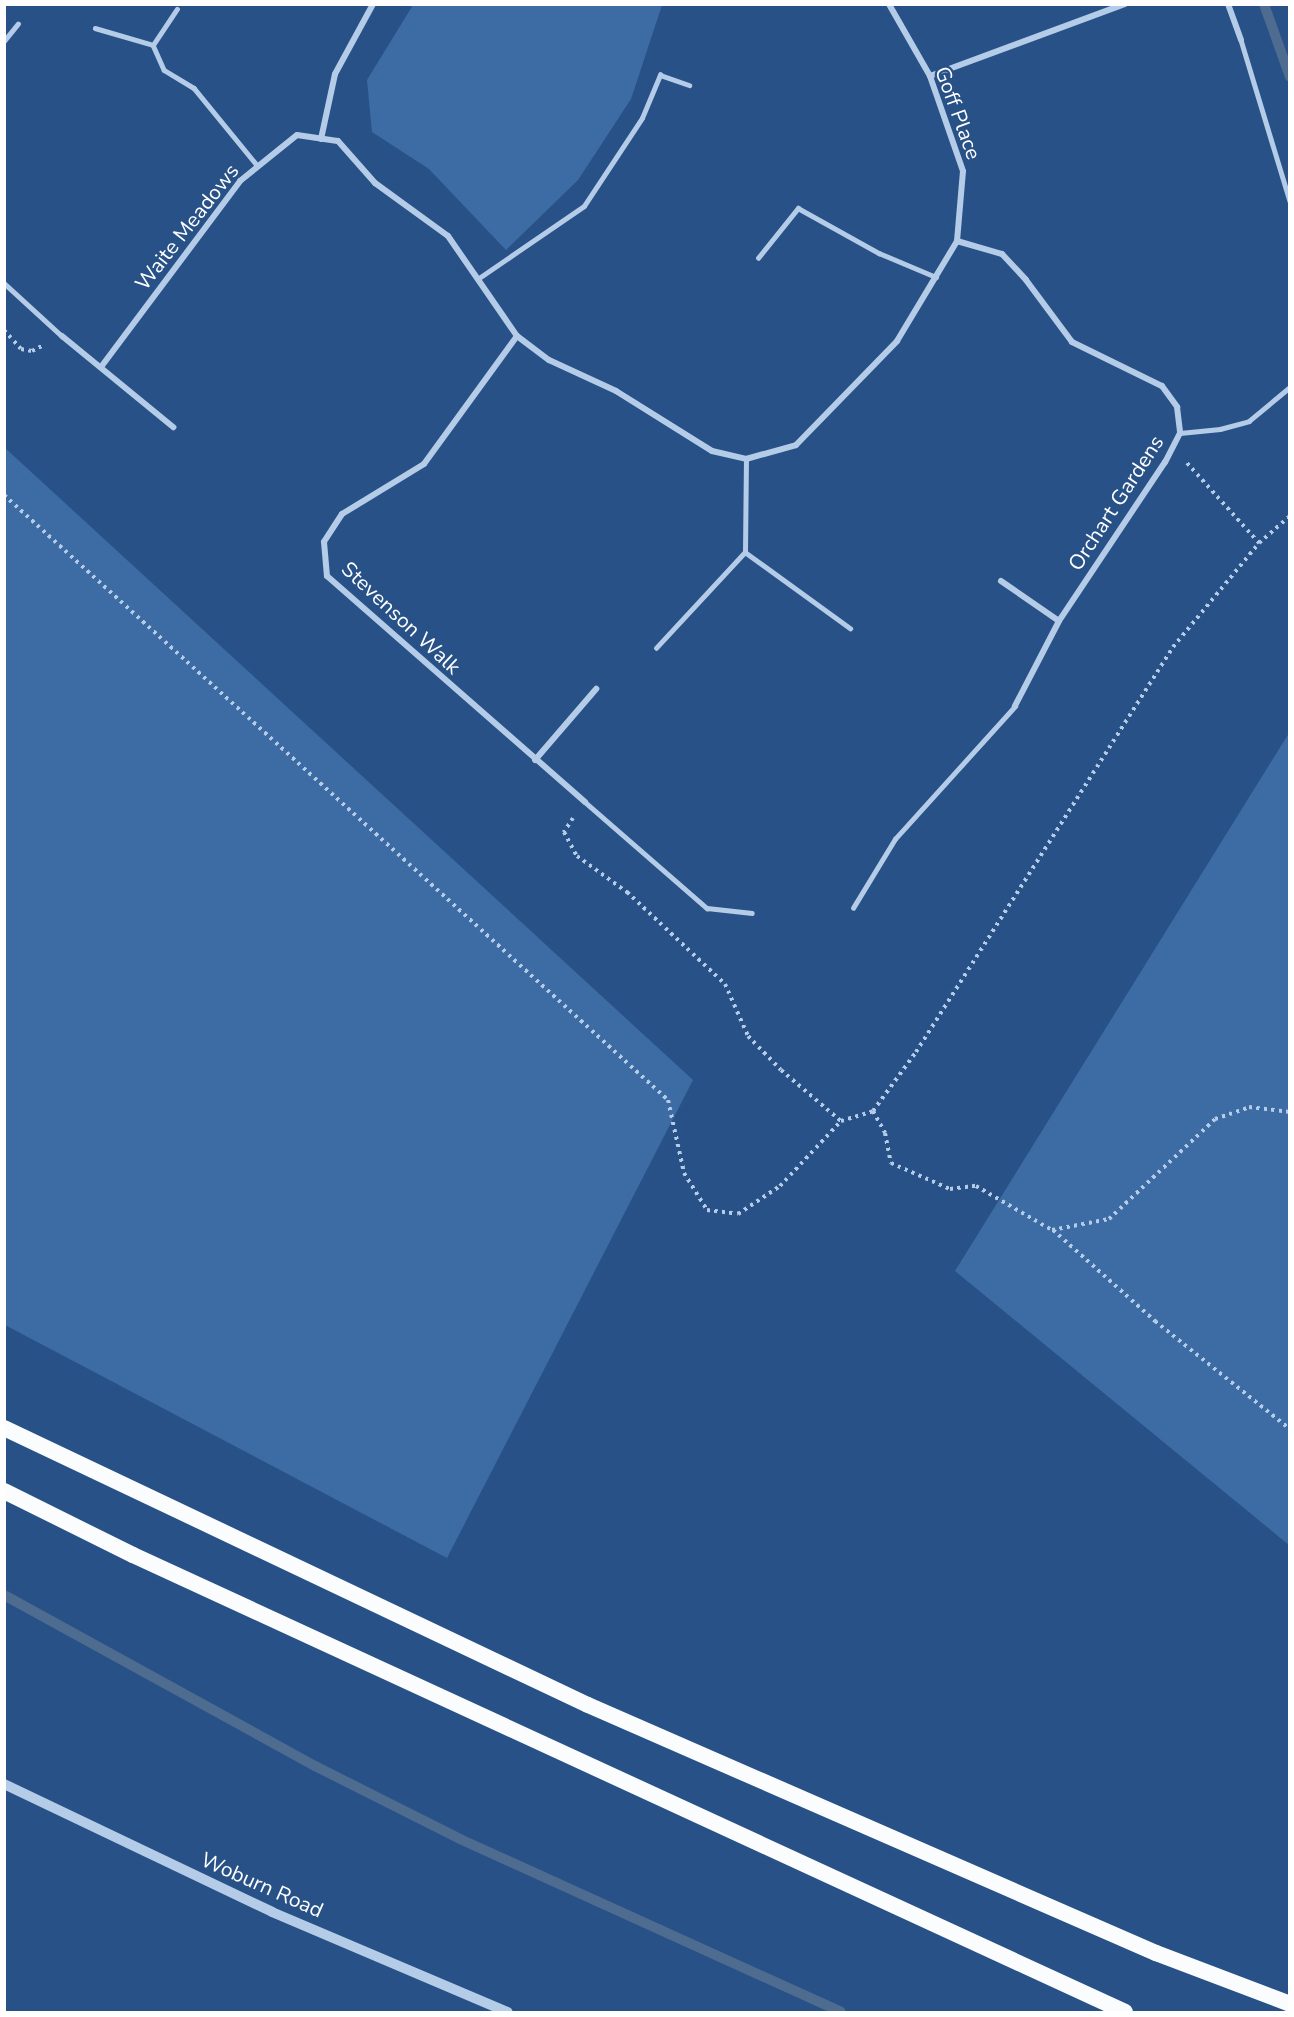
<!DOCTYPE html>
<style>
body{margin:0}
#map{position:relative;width:1294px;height:2017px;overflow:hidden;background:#285287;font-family:"Nunito Sans",sans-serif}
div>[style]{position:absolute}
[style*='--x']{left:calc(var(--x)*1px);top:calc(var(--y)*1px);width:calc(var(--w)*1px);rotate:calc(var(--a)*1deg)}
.green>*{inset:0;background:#3d6ca4}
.stream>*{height:10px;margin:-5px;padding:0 5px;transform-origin:5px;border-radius:5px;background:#4e6b90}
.path>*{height:4px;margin-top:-2px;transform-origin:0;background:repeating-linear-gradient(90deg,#b4cce8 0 3px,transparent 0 7.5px)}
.service>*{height:4.5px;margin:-2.25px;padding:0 2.25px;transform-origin:2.25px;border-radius:2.25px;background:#b4cce8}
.minor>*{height:6px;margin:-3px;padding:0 3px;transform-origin:3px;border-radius:3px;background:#b4cce8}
.tertiary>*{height:10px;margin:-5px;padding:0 5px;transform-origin:5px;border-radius:5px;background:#b4cce8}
.trunk>*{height:16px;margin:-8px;padding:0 8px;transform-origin:8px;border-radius:8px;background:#fafcfe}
span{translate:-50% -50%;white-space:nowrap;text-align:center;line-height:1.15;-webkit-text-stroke:4.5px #285287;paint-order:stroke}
.street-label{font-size:21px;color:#fff}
.frame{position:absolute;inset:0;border:6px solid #fff;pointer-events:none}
</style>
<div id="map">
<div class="green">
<div style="clip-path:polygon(413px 5px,662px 5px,631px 99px,578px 180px,506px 250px,429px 169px,372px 132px,367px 80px)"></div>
<div style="clip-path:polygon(4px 447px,693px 1080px,447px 1558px,5px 1325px)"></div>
<div style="clip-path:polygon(1289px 733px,1289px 1545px,955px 1271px)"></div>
</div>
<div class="stream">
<div style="--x:1264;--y:4;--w:77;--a:70.4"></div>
<div style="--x:4;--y:1595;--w:355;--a:28.8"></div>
<div style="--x:315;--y:1766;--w:162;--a:26.7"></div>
<div style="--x:460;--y:1839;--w:418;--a:24.4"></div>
</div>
<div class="path">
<div style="--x:4;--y:330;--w:25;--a:48"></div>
<div style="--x:21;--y:349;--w:11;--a:10"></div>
<div style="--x:32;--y:351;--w:13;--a:-27"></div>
<div style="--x:1187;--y:463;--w:108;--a:48"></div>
<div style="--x:4;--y:495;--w:898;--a:42.34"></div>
<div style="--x:668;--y:1100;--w:75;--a:77.6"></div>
<div style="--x:684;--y:1173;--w:44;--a:58.1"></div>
<div style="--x:707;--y:1210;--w:31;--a:7"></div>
<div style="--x:738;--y:1214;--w:50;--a:-33.7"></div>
<div style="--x:780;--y:1186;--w:89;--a:-46.8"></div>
<div style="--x:841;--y:1121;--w:34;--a:-17"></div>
<div style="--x:873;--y:1111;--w:73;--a:-53.9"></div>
<div style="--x:916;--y:1052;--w:480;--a:-57.6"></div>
<div style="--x:1173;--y:647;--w:135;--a:-50.4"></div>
<div style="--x:1259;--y:543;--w:41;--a:-41.1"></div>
<div style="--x:573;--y:818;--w:17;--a:123"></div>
<div style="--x:564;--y:832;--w:27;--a:62"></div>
<div style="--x:577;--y:856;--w:62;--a:35.8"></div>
<div style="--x:627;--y:892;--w:134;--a:43.2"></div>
<div style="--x:725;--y:984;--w:57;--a:66.1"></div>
<div style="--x:748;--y:1036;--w:47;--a:45.9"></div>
<div style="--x:781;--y:1070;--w:79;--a:40.4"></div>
<div style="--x:873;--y:1111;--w:25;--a:61"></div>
<div style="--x:885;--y:1133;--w:31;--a:79"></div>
<div style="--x:891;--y:1163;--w:64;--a:23.8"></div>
<div style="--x:950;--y:1189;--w:26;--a:-7"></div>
<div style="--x:976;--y:1186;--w:88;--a:30.1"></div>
<div style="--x:1052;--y:1230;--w:58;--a:-10.9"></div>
<div style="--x:1109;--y:1219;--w:146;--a:-43.3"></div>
<div style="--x:1215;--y:1119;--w:36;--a:-19"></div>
<div style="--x:1249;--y:1107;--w:41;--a:7"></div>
<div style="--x:1053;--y:1230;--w:137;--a:41.7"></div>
<div style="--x:1155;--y:1321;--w:173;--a:38.7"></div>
</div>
<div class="service">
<div style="--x:95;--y:28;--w:60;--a:16.3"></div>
<div style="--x:153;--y:45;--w:27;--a:66"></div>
<div style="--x:164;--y:70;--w:35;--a:31"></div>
<div style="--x:194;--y:88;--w:99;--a:50.7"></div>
<div style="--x:1241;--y:40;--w:168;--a:73.1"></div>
<div style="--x:4;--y:41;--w:22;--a:-51"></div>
<div style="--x:153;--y:45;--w:43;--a:-56.3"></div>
<div style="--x:758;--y:258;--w:64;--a:-51.3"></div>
<div style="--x:798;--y:208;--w:93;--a:29.1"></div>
<div style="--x:879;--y:253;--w:62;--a:22.8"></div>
<div style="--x:479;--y:278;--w:127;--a:-34.4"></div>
<div style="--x:584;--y:206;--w:105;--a:-56.6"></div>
<div style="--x:642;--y:118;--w:47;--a:-67.3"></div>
<div style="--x:660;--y:75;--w:31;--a:19"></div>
<div style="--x:4;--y:283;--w:79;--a:42.4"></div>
<div style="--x:1180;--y:433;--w:40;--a:-5.7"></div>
<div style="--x:1220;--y:429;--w:30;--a:-15"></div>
<div style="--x:1249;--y:421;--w:53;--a:-39.7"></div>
<div style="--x:745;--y:552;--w:130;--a:35.9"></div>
<div style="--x:656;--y:648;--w:131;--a:-47.2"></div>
<div style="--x:745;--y:552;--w:93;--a:-89.4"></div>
<div style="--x:585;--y:802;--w:162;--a:41"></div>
<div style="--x:707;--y:908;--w:45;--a:6.3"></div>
<div style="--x:853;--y:908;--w:81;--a:-58.7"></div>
<div style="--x:895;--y:839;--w:179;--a:-47.9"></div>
</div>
<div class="minor">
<div style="--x:1228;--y:4;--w:38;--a:70"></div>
<div style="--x:930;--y:76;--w:208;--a:-20.3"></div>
<div style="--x:321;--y:139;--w:66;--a:-77.8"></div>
<div style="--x:335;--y:74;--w:80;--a:-61.5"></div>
<div style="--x:957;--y:241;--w:47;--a:16.1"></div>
<div style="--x:1002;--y:254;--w:35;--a:47"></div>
<div style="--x:1026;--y:280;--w:77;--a:53.4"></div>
<div style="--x:1072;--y:342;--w:100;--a:26.1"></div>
<div style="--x:1162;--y:386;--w:26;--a:54"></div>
<div style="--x:1177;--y:407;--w:26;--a:83"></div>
<div style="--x:1180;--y:433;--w:33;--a:117"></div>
<div style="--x:1165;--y:462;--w:191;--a:123.7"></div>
<div style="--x:1059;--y:621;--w:96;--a:117.4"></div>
<div style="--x:62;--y:336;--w:144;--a:39.3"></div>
<div style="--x:517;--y:336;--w:158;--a:126"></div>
<div style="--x:424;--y:464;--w:96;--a:148.6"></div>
<div style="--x:342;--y:514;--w:33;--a:123"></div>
<div style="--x:324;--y:542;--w:34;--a:85"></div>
<div style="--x:327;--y:576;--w:343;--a:41.2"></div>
<div style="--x:101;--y:367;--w:232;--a:-53.2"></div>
<div style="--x:240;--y:181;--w:73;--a:-38.9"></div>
<div style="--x:297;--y:135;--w:41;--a:8.3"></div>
<div style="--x:338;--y:141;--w:56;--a:48.6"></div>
<div style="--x:375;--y:183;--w:90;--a:36"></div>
<div style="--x:448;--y:236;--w:121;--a:55.4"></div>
<div style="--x:517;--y:336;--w:40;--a:37"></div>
<div style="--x:549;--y:360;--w:74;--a:24.8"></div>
<div style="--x:616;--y:391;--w:113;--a:32"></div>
<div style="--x:712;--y:451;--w:35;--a:13"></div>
<div style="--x:746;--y:459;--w:52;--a:-15.6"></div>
<div style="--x:796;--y:445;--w:145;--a:-45.8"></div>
<div style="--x:897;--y:341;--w:117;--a:-59"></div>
<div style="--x:957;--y:241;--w:70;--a:-85.1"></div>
<div style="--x:963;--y:171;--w:101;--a:-109.2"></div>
<div style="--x:930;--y:76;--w:83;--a:-119.7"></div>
<div style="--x:1001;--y:581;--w:70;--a:34.6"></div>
<div style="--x:535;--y:760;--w:94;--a:-49.3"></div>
</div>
<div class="tertiary">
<div style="--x:4;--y:1784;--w:297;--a:25.5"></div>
<div style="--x:272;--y:1912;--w:256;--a:23"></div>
</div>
<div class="trunk">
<div style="--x:4;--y:1428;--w:646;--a:25.38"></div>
<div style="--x:588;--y:1705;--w:620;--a:23.59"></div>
<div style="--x:1156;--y:1953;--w:143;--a:20.8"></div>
<div style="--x:4;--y:1491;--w:144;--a:26.4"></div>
<div style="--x:133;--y:1555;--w:1092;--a:24.73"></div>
</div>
<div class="street-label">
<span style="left:958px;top:113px;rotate:70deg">Goff Place</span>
<span style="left:187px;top:227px;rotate:-52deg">Waite Meadows</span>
<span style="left:1116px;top:503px;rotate:-57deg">Orchart Gardens</span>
<span style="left:401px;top:618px;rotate:43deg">Stevenson Walk</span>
<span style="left:262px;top:1885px;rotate:24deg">Woburn Road</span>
</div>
<div class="frame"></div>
</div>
